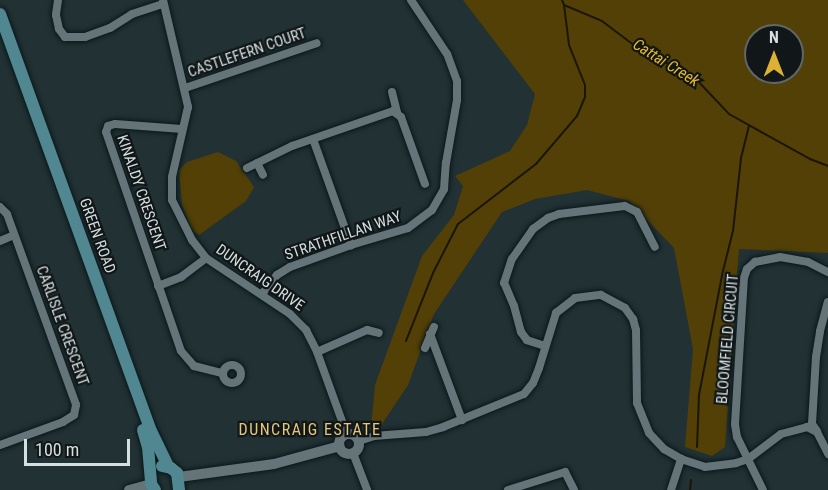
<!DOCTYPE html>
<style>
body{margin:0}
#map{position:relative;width:828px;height:490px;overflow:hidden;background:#223133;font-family:"Roboto Condensed",sans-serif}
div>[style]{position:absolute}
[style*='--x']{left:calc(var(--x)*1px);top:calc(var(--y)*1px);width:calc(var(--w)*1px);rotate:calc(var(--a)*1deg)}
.green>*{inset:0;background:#534006}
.stream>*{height:2px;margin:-1px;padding:0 1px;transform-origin:1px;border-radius:1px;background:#1b1608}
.roads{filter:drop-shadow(0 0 2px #0a181b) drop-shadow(0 0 2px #0a181b)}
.minor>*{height:8px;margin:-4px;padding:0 4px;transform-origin:4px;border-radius:4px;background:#647478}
.minor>.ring{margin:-4px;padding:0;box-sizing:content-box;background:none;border:8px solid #647478;border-radius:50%}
.tertiary>*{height:10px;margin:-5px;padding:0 5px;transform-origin:5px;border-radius:5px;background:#647478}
.tertiary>.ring{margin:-5px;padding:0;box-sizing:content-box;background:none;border:10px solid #647478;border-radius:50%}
.secondary>*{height:12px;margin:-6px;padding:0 6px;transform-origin:6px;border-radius:6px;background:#508790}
span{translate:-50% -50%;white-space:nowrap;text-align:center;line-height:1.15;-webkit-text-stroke:4.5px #111718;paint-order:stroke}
.street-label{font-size:15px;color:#d5dee0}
.water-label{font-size:16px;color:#ebba22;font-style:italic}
.neighbourhood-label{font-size:16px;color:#e5c77c;letter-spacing:1.5px}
.north{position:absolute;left:744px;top:24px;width:60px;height:60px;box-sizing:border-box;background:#111718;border:2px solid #5f6768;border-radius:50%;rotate:0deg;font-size:16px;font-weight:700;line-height:24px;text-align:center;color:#d5dee0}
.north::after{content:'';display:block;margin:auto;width:21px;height:27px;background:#ddb133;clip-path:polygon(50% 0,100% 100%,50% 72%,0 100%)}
.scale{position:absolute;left:24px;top:439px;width:106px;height:27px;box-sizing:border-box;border:3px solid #d5dee0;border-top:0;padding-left:8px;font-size:18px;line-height:21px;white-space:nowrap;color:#d5dee0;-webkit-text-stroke:4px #111718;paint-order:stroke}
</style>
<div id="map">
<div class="green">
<div style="clip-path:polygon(evenodd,463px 0,828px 0,828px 253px,739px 249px,725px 447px,712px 456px,685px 447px,693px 349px,674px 248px,629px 201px,587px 190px,535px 199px,502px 212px,434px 314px,408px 385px,380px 427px,371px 427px,375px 385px,422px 256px,454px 215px,463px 186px,455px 176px,510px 151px,527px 125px,535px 94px,463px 0,756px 36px,792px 36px,792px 72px,756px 72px,756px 36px)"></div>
<div style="clip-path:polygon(218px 152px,236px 161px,254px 187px,246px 201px,199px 235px,191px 229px,182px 204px,179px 170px,187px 162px)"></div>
</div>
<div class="stream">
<div style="--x:562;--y:0;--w:5;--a:68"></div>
<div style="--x:564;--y:5;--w:41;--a:22.8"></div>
<div style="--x:602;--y:21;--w:41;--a:37.1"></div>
<div style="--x:635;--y:46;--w:69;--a:28.4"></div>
<div style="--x:696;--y:79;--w:48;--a:46.7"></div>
<div style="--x:729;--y:114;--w:93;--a:29.1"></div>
<div style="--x:810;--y:159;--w:19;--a:21"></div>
<div style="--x:406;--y:341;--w:73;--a:-68.3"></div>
<div style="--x:433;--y:273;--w:55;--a:-63"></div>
<div style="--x:458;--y:224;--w:98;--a:-37.6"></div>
<div style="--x:536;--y:164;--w:63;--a:-49.5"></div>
<div style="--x:577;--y:116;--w:21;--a:-67"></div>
<div style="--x:585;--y:97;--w:12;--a:-90"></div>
<div style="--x:585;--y:85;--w:43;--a:-111.8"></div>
<div style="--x:569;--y:45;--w:40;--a:-97.1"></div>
<div style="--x:697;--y:447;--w:52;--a:-87.8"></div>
<div style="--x:699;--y:395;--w:122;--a:-79.1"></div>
<div style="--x:722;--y:275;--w:45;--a:-76"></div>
<div style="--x:733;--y:231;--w:73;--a:-83.7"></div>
<div style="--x:741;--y:158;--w:33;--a:-76"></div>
<div style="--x:690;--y:490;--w:10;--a:-84"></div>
</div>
<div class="roads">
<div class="minor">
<div style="--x:58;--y:0;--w:15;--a:98"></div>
<div style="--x:56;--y:15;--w:14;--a:78"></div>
<div style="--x:59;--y:29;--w:10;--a:53"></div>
<div style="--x:65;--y:37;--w:20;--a:0"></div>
<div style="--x:85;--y:37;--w:27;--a:-20"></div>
<div style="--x:110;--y:28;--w:26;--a:-32"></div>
<div style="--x:132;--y:14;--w:33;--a:-18"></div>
<div style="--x:163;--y:0;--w:110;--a:76.8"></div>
<div style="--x:188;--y:107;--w:72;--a:102.9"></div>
<div style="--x:172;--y:177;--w:23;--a:90"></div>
<div style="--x:172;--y:200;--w:45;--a:63.4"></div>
<div style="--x:192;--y:240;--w:23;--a:52"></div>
<div style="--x:206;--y:258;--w:101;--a:33.7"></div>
<div style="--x:290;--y:314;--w:23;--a:45"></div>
<div style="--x:306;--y:330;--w:25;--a:63"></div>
<div style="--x:317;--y:352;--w:88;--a:70.1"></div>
<div style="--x:185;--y:88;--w:139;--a:-18.8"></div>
<div style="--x:392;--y:92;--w:21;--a:76"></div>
<div style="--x:182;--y:129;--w:67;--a:-175.7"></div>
<div style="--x:115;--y:124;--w:7;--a:164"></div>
<div style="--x:108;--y:126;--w:6;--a:108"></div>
<div style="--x:106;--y:132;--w:231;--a:71.1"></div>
<div style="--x:181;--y:351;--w:20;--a:49"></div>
<div style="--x:194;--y:366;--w:30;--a:14"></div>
<div style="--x:313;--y:139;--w:113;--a:70.3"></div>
<div style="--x:257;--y:163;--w:13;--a:63"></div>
<div style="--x:247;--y:168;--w:50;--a:-26.1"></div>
<div style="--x:292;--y:146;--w:107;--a:-19.1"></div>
<div style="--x:393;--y:111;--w:10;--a:37"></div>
<div style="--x:401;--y:117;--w:71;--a:70.3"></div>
<div style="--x:0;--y:207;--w:10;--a:45"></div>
<div style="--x:7;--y:214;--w:203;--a:70.1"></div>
<div style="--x:76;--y:405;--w:10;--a:101"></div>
<div style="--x:74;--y:415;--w:13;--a:148"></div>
<div style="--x:63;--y:422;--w:67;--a:159.9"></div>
<div style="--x:0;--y:241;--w:15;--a:-23"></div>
<div style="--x:158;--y:286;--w:25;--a:-21"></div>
<div style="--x:181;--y:277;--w:31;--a:-37"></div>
<div style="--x:262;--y:294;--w:24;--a:-52"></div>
<div style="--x:277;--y:275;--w:15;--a:-32"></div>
<div style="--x:290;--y:267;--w:65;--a:-19.8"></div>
<div style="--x:351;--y:245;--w:59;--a:-16.6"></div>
<div style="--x:408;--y:228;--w:30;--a:-37"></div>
<div style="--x:432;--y:210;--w:24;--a:-60"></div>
<div style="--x:444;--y:189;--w:26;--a:-86"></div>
<div style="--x:446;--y:163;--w:64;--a:-80.1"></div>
<div style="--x:457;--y:100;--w:19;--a:-90"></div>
<div style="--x:457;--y:81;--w:29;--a:-110"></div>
<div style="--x:447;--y:54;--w:65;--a:-123.7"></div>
<div style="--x:430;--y:334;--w:92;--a:69.6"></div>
<div style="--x:545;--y:346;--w:19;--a:-162"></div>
<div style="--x:527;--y:340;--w:10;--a:-127"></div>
<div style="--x:521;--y:332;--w:27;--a:-105"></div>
<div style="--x:514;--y:306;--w:25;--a:-113"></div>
<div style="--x:504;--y:283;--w:25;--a:-72"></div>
<div style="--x:512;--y:259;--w:37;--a:-55"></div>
<div style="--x:533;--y:229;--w:19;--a:-36"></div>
<div style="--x:548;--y:218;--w:12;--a:-20"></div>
<div style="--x:559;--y:214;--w:66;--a:-6.9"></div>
<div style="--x:625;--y:206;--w:13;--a:27"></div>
<div style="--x:637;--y:212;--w:39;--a:63"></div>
<div style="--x:425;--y:348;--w:23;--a:-67"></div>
<div style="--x:317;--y:352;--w:55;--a:-23.7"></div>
<div style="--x:367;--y:330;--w:12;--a:14"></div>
<div class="ring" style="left:223px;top:365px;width:10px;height:10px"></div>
<div style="--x:817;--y:431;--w:9;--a:-126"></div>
<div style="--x:812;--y:424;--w:67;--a:-86.6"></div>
<div style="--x:816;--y:357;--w:26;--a:-81"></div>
<div style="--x:820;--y:331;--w:30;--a:-75"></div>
<div style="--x:359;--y:441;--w:16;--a:-18"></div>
<div style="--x:374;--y:436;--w:52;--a:-4.4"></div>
<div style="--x:426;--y:432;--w:18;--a:-16"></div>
<div style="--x:443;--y:427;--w:87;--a:-22.2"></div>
<div style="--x:524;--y:394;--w:14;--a:-51"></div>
<div style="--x:533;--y:383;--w:16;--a:-68"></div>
<div style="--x:539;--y:368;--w:58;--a:-72.8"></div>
<div style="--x:556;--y:313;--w:24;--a:-38"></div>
<div style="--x:575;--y:298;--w:26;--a:-7"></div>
<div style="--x:601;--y:295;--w:27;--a:28"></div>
<div style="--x:625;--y:308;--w:14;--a:54"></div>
<div style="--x:633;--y:319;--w:11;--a:75"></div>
<div style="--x:636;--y:330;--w:73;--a:89.2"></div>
<div style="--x:637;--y:403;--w:32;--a:68"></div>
<div style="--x:649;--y:433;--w:22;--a:47"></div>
<div style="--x:664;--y:449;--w:20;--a:30"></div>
<div style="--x:681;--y:459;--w:25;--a:18"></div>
<div style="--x:705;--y:467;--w:31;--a:-7"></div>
<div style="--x:736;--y:463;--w:13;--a:-18"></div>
<div style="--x:748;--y:459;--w:41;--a:-37.1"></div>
<div style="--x:781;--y:434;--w:27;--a:-15"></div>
<div style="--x:807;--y:427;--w:11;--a:27"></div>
<div style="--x:817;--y:432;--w:25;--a:63"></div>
<div style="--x:353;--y:453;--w:40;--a:69"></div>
<div style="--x:508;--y:490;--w:60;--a:-17.5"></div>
<div style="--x:565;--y:472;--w:20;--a:63"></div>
<div style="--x:671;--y:490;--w:33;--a:-72"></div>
<div style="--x:763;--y:490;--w:59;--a:-116.1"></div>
<div style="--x:737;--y:437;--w:13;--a:-99"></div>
<div style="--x:735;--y:424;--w:146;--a:-86.5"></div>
<div style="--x:744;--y:278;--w:9;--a:-72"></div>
<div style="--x:747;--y:269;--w:11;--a:-41"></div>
<div style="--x:755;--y:262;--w:25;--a:-11"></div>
<div style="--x:780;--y:257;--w:28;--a:10"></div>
<div style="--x:808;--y:262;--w:22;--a:27"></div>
</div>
<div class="tertiary">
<div class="ring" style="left:339px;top:434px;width:10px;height:10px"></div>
<div style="--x:179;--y:477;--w:96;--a:-7.8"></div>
<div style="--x:274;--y:464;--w:68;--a:-15.3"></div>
<div style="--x:129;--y:490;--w:23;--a:-15"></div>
</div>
<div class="secondary">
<div style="--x:0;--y:14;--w:443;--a:70.1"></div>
<div style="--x:151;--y:431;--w:39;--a:64"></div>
<div style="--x:143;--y:430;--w:18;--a:74"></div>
<div style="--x:148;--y:447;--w:37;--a:85"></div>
<div style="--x:151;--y:484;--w:7;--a:56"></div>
<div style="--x:162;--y:466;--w:9;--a:13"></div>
<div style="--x:171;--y:468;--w:8;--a:40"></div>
<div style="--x:177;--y:473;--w:17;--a:83"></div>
</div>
</div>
<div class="street-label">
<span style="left:247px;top:53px;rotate:-19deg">CASTLEFERN COURT</span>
<span style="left:141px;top:193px;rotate:71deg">KINALDY CRESCENT</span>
<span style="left:97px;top:236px;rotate:70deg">GREEN ROAD</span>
<span style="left:343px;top:236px;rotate:-19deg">STRATHFILLAN WAY</span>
<span style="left:260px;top:278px;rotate:35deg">DUNCRAIG DRIVE</span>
<span style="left:62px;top:326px;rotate:70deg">CARLISLE CRESCENT</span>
<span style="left:728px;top:339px;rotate:-85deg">BLOOMFIELD CIRCUIT</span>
</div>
<div class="water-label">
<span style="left:666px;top:63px;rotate:32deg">Cattai Creek</span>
</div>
<div class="neighbourhood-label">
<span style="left:310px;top:430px">DUNCRAIG ESTATE</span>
</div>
<div class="north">N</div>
<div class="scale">100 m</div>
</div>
